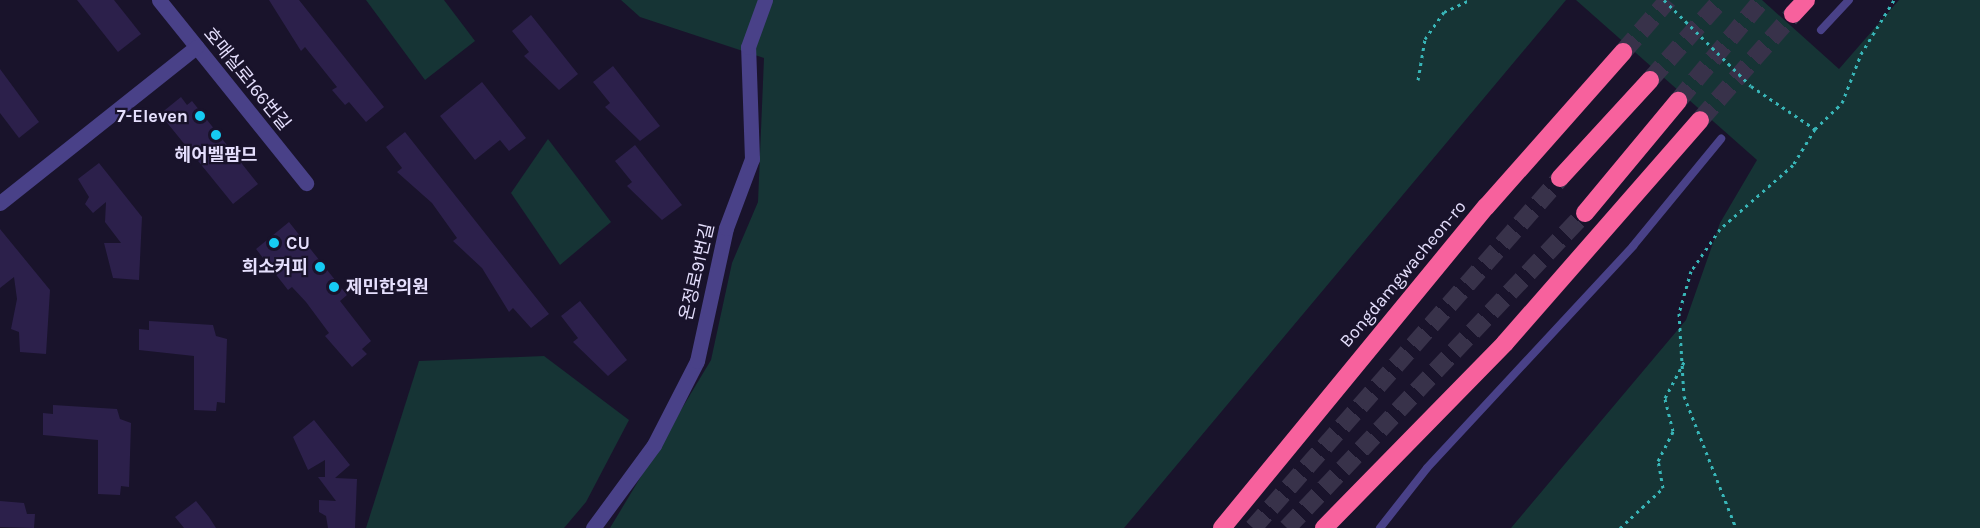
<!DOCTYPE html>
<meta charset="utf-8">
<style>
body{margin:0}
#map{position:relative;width:1980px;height:528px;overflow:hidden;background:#19132b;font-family:Karla,"Noto Sans KR",sans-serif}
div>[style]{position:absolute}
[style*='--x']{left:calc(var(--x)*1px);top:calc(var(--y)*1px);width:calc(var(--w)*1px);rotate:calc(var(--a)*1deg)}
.green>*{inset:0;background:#163435}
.building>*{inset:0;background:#2c204b}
.highway-tunnel>*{height:18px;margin-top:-9px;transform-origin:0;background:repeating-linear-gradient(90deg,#38324a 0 18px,transparent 0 27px)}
.path>*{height:3px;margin-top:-1.5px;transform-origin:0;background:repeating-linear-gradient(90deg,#38b6b8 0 3px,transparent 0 7.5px)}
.lane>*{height:8px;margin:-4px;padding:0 4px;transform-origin:4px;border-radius:4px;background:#494188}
.street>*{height:15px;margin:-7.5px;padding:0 7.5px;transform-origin:7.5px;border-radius:7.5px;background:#494188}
.highway>*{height:18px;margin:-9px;padding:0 9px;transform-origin:9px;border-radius:9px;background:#f7619d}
.dots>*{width:16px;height:16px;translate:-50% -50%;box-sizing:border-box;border:3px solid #19132b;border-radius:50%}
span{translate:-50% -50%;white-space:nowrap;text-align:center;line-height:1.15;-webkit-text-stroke:4.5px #19132b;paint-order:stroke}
.street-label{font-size:18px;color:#e5dffd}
.poi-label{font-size:18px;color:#e5dffd;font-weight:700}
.right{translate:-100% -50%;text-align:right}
.left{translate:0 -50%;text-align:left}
</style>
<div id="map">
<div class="green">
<div style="clip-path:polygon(366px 0,444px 0,475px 41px,425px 80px)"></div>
<div style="clip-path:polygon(621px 0,1566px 0,1124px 528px,610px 528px,711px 360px,732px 263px,758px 202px,764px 58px,640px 17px)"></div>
<div style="clip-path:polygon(1576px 0,1762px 0,1839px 69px,1899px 0,1980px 0,1980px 528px,1511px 528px,1686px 320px,1720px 223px,1757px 160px)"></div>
<div style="clip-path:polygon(548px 139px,611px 222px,560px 265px,511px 193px)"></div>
<div style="clip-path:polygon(544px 356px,629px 420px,586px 502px,564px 528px,366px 528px,419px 361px)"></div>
</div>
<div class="building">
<div style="clip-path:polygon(77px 0,114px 0,141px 34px,118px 52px)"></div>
<div style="clip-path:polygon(269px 0,299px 0,384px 107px,366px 122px,349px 102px,345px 105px,332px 90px,337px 87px,305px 47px,301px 51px)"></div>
<div style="clip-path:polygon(531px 15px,578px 74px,559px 90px,524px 56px,529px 52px,512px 31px)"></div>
<div style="clip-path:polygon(613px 66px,660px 126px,640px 141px,605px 107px,610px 103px,593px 82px)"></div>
<div style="clip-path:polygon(0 69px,39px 122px,19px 138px,0 113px)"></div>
<div style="clip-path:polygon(482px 82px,526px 138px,509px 151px,500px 140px,475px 160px,440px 116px)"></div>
<div style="clip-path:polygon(181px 97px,187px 105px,192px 101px,258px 184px,233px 204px,160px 114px)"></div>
<div style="clip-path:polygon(405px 132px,549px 314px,531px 328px,513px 308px,509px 312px,482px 268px,453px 241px,457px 238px,432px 203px,397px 172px,402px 168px,386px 147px)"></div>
<div style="clip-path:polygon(635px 145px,682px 205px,662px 220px,627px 186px,632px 182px,615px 161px)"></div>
<div style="clip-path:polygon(99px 163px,142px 217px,139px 280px,113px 278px,104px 243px,121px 243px,105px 222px,106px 202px,93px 213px,85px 204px,89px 197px,78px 179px)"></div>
<div style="clip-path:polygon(289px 222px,347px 295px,340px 301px,371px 341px,362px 349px,367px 354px,352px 367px,325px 336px,329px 333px,306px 302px,292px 287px,288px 290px,256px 249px)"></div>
<div style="clip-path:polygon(0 229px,50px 290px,46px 354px,20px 352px,19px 332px,11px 329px,17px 299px,14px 277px,0 288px)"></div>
<div style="clip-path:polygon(580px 301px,627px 360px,608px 376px,573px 342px,578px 338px,561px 316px)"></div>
<div style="clip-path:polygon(149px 321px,213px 325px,216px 336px,227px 339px,225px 403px,217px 402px,216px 411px,194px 410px,194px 356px,139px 350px,139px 329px,149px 330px)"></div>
<div style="clip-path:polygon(53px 405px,117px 409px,120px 419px,131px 423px,129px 487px,121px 486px,120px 495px,98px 494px,98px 440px,43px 435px,43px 413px,53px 414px)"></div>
<div style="clip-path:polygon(314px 420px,350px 465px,335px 478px,357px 479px,355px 528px,328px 528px,326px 516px,319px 512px,319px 500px,336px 501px,318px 477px,325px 477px,325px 460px,308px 470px,293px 437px)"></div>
<div style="clip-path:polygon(0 501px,24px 503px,27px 514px,35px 514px,34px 528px,0 527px)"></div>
<div style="clip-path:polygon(196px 501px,209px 517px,216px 528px,184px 528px,175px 517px)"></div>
</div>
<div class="highway-tunnel">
<div style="--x:1623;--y:52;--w:69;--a:-49.1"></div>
<div style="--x:1650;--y:80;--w:107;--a:-48.4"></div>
<div style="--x:1678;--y:101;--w:131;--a:-50.3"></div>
<div style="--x:1700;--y:120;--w:141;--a:-48.7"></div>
<div style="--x:1253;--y:528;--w:466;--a:-48.7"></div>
<div style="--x:1287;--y:528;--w:434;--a:-46.6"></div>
</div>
<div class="path">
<div style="--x:1664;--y:0;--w:122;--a:44.7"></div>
<div style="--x:1751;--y:86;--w:77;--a:33.9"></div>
<div style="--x:1815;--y:129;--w:42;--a:121.4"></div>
<div style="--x:1793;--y:165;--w:97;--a:138.8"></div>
<div style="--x:1720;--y:229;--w:51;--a:124.6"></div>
<div style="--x:1691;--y:271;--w:44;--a:105.9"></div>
<div style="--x:1679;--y:313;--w:83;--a:86.6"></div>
<div style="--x:1684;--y:396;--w:142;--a:68.5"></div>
<div style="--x:1418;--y:80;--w:42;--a:-80.3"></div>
<div style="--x:1425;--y:39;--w:33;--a:-55"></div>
<div style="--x:1444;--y:12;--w:29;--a:-25"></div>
<div style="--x:1815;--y:129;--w:37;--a:-44"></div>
<div style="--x:1842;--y:103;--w:53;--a:-68.8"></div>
<div style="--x:1861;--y:54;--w:63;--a:-58.6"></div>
<div style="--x:1620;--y:528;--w:59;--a:-42.9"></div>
<div style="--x:1663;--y:488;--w:27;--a:-100"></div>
<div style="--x:1658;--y:461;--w:34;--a:-63"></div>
<div style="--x:1673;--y:431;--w:34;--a:-104"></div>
<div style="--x:1665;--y:398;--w:41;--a:-62.2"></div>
</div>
<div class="lane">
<div style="--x:1821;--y:30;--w:41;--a:-47"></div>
<div style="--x:1380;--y:528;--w:76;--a:-51.9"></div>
<div style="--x:1427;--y:468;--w:303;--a:-47.1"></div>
<div style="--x:1633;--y:246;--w:139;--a:-50.6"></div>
</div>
<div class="street">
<div style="--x:159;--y:0;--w:235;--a:51.2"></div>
<div style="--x:0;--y:203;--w:251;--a:-38.5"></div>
<div style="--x:593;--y:528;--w:103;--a:-53.7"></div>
<div style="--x:654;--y:445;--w:94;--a:-62.9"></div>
<div style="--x:697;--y:361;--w:136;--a:-77.7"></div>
<div style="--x:726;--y:228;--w:74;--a:-69.4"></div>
<div style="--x:752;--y:159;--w:112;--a:-92"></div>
<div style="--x:748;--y:47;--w:50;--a:-70.1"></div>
</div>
<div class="highway">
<div style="--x:1793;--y:14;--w:19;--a:-47"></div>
<div style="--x:1560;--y:178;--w:133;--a:-47.4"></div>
<div style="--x:1585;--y:213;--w:146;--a:-50.3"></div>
<div style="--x:1222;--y:528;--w:416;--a:-50.6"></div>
<div style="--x:1486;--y:207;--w:207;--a:-48.5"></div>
<div style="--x:1324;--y:528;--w:259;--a:-45.6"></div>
<div style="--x:1505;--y:343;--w:296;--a:-48.8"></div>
</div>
<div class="dots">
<div style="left:200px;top:116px;background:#16cbf3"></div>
<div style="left:216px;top:135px;background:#16cbf3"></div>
<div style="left:274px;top:243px;background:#16cbf3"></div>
<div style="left:320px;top:267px;background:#16cbf3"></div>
<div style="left:334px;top:287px;background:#16cbf3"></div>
</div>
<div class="street-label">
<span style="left:247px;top:79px;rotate:51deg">호매실로166번길</span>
<span style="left:697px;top:272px;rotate:-77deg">온정로91번길</span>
<span style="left:1403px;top:274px;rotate:-50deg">Bongdamgwacheon-ro</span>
</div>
<div class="poi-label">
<span class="right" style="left:188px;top:116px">7-Eleven</span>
<span style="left:216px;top:155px">헤어벨팜므</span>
<span class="left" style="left:286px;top:243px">CU</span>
<span class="right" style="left:308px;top:267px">희소커피</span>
<span class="left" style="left:346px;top:287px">제민한의원</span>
</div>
</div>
